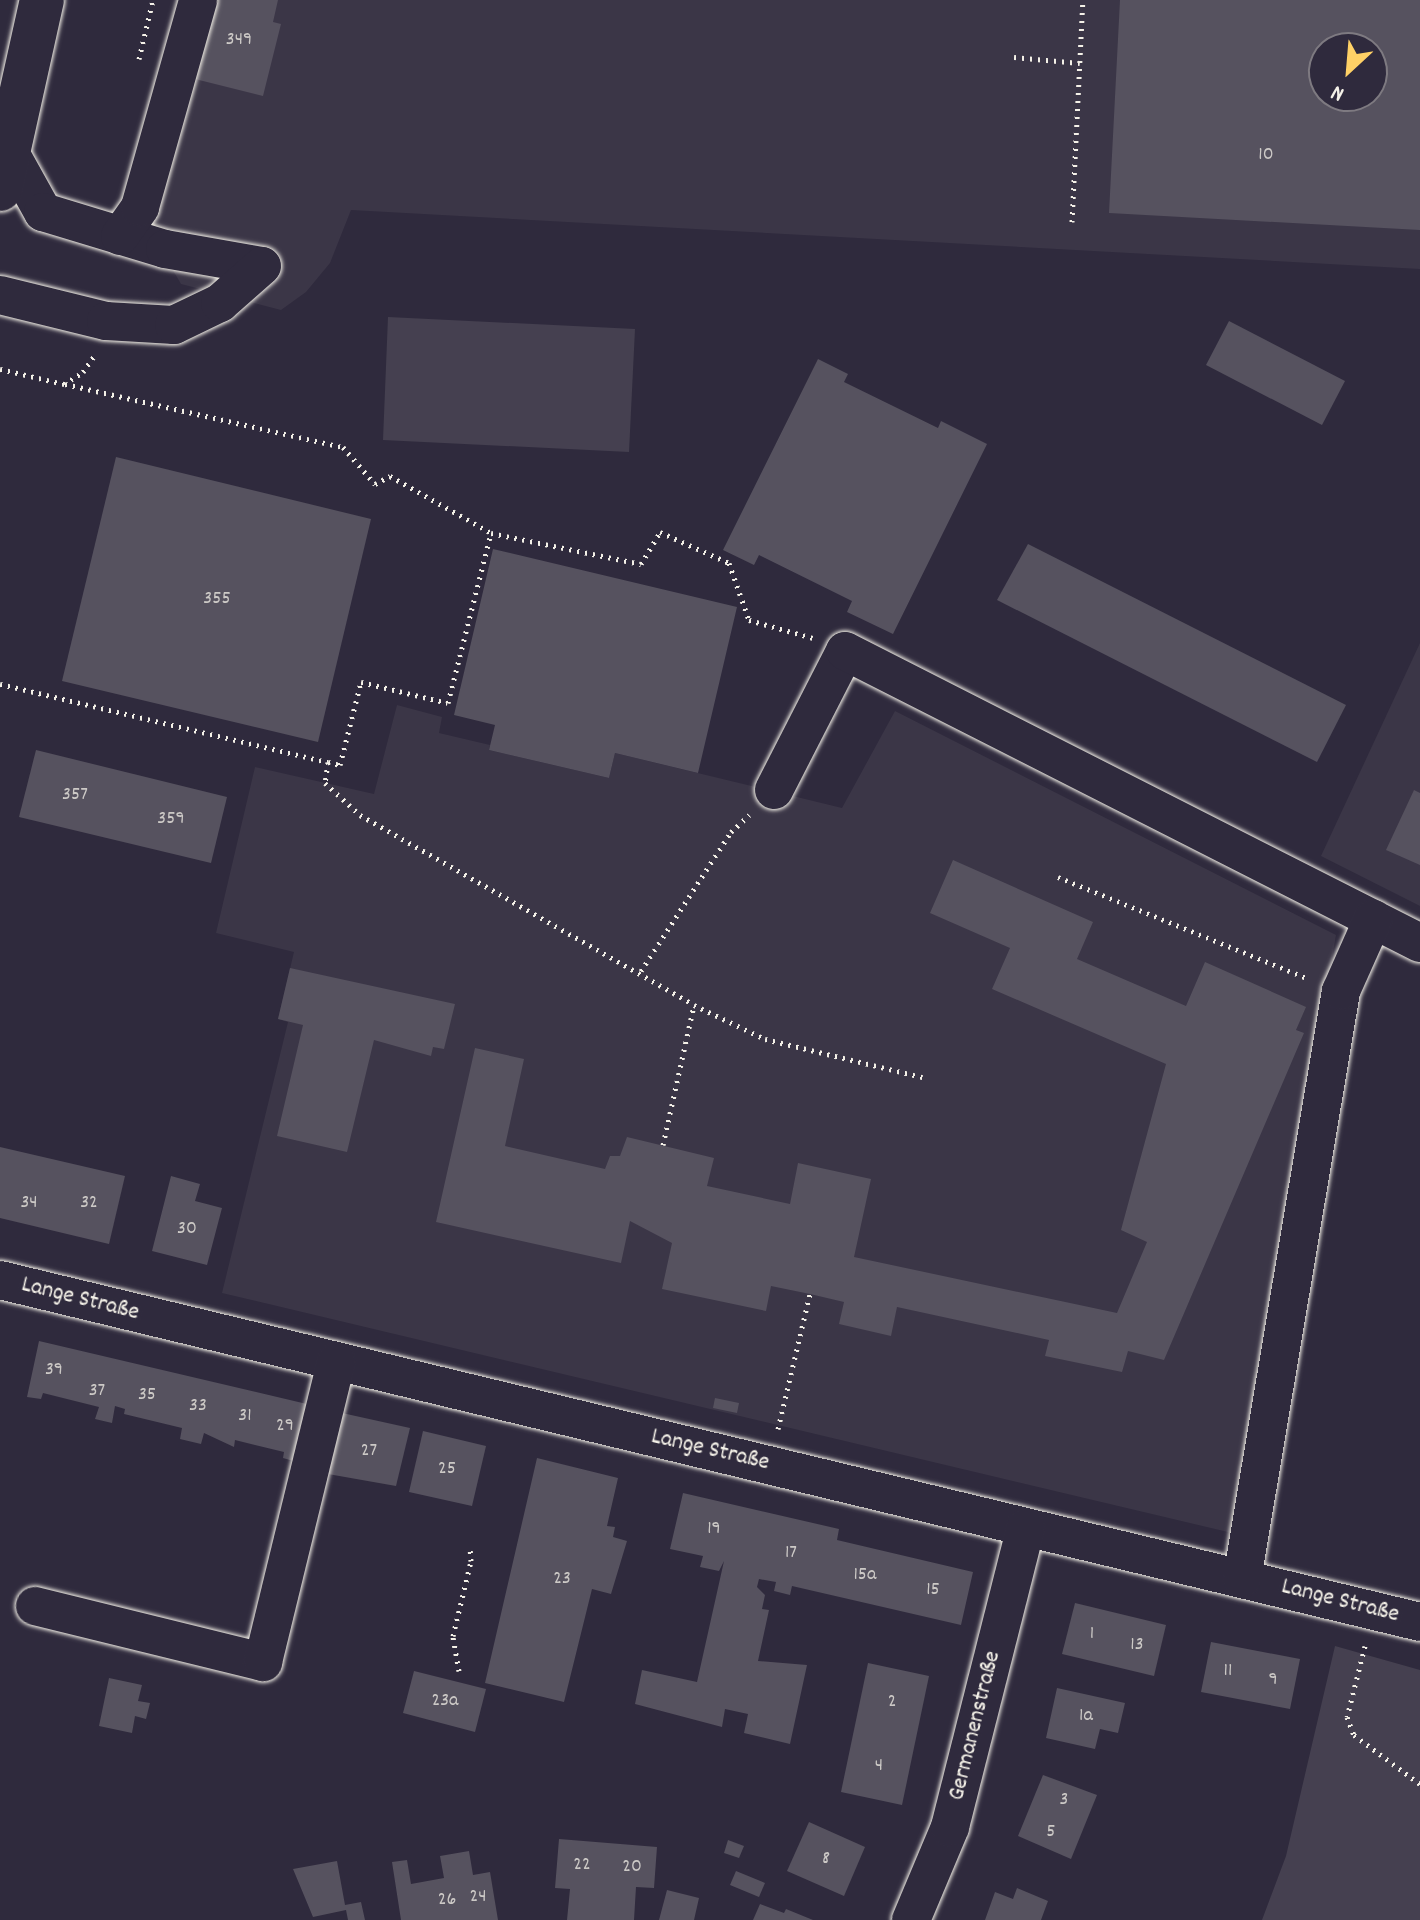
<!DOCTYPE html>
<meta charset="utf-8">
<style>
body{margin:0}
#map{position:relative;width:1420px;height:1920px;overflow:hidden;background:#2f2a3d;font-family:Dekko,sans-serif}
div>[style]{position:absolute}
[style*='--x']{left:calc(var(--x)*1px);top:calc(var(--y)*1px);width:calc(var(--w)*1px);rotate:calc(var(--a)*1deg)}
.built>*{inset:0;background:#3b3647}
.green>*{inset:0;background:#454050}
.building>*{inset:0;background:#56525f}
.path>*{height:5px;margin-top:-2.5px;transform-origin:0;background:repeating-linear-gradient(90deg,#f4f1e8 0 2px,transparent 0 8px)}
.roads{filter:drop-shadow(0 0 2px #f4f1e8) drop-shadow(0 0 2px #f4f1e8)}
.minor>*{height:38px;margin:-19px;padding:0 19px;transform-origin:19px;border-radius:19px;background:#2f2a3d}
.major>*{height:44px;margin:-22px;padding:0 22px;transform-origin:22px;border-radius:22px;background:#2f2a3d}
span{translate:-50% -50%;white-space:nowrap;text-align:center;line-height:1.15;-webkit-text-stroke:6px #2f2a3d;paint-order:stroke}
.number-label{font-size:20px;color:#ccc9c6}
.number-label span{-webkit-text-stroke-width:0}
.street-label{font-size:24px;color:#f4f1e8}
.north{position:absolute;left:1308px;top:32px;width:80px;height:80px;box-sizing:border-box;background:#2f2a3d;border:2px solid #7e7a81;border-radius:50%;rotate:206deg;font-size:22px;font-weight:700;line-height:32px;text-align:center;color:#f4f1e8}
.north::after{content:'';display:block;margin:auto;width:28px;height:36px;background:#ffd166;clip-path:polygon(50% 0,100% 100%,50% 72%,0 100%)}
</style>
<div id="map">
<div class="built">
<div style="clip-path:polygon(evenodd,185px 0,1420px 0,1420px 269px,351px 210px,330px 263px,306px 292px,281px 310px,181px 284px,131px 198px,185px 0,1324px 48px,1372px 48px,1372px 96px,1324px 96px,1324px 48px)"></div>
<div style="clip-path:polygon(1420px 643px,1420px 906px,1321px 856px)"></div>
<div style="clip-path:polygon(397px 705px,442px 717px,439px 733px,490px 745px,489px 750px,609px 778px,615px 753px,842px 808px,895px 711px,1336px 935px,1232px 1533px,222px 1293px,288px 1022px,278px 1019px,294px 952px,216px 933px,255px 767px,374px 794px)"></div>
</div>
<div class="green">
<div style="clip-path:polygon(388px 317px,635px 329px,629px 452px,383px 440px)"></div>
<div style="clip-path:polygon(1335px 1646px,1420px 1670px,1420px 1920px,1262px 1920px,1286px 1856px)"></div>
</div>
<div class="building">
<div style="clip-path:polygon(215px 0,278px 0,273px 22px,281px 24px,263px 96px,191px 78px)"></div>
<div style="clip-path:polygon(evenodd,1120px 0,1420px 0,1420px 230px,1109px 213px,1120px 0,1324px 48px,1372px 48px,1372px 96px,1324px 96px,1324px 48px)"></div>
<div style="clip-path:polygon(1229px 321px,1345px 381px,1322px 425px,1206px 365px)"></div>
<div style="clip-path:polygon(818px 359px,848px 374px,844px 382px,938px 428px,941px 421px,987px 444px,893px 634px,847px 612px,852px 601px,759px 555px,754px 565px,723px 550px)"></div>
<div style="clip-path:polygon(116px 457px,371px 519px,318px 742px,62px 681px)"></div>
<div style="clip-path:polygon(1028px 544px,1346px 705px,1317px 762px,997px 600px)"></div>
<div style="clip-path:polygon(493px 549px,737px 607px,698px 773px,615px 753px,609px 778px,489px 750px,495px 725px,454px 715px)"></div>
<div style="clip-path:polygon(36px 750px,227px 797px,211px 863px,19px 817px)"></div>
<div style="clip-path:polygon(1414px 790px,1420px 793px,1420px 865px,1386px 850px)"></div>
<div style="clip-path:polygon(953px 860px,1093px 922px,1077px 959px,1186px 1006px,1205px 962px,1306px 1007px,1296px 1030px,1304px 1033px,1164px 1360px,1128px 1351px,1122px 1372px,1045px 1356px,1049px 1340px,897px 1307px,891px 1336px,839px 1324px,844px 1302px,810px 1294px,771px 1286px,766px 1311px,662px 1289px,672px 1243px,630px 1221px,621px 1263px,436px 1222px,475px 1048px,524px 1059px,505px 1146px,605px 1169px,610px 1156px,620px 1156px,627px 1137px,714px 1158px,707px 1186px,790px 1204px,798px 1163px,871px 1179px,854px 1257px,1117px 1313px,1147px 1242px,1121px 1230px,1166px 1064px,992px 989px,1010px 948px,930px 913px)"></div>
<div style="clip-path:polygon(290px 968px,455px 1004px,444px 1049px,433px 1047px,431px 1056px,374px 1040px,347px 1152px,277px 1136px,303px 1025px,278px 1019px)"></div>
<div style="clip-path:polygon(0 1147px,125px 1176px,109px 1244px,0 1218px)"></div>
<div style="clip-path:polygon(171px 1176px,200px 1184px,195px 1201px,222px 1208px,207px 1265px,152px 1251px)"></div>
<div style="clip-path:polygon(39px 1341px,311px 1405px,297px 1462px,283px 1458px,284px 1452px,235px 1440px,234px 1447px,204px 1433px,201px 1444px,180px 1439px,182px 1428px,124px 1414px,125px 1409px,115px 1406px,112px 1423px,95px 1419px,99px 1407px,43px 1393px,41px 1399px,27px 1397px)"></div>
<div style="clip-path:polygon(715px 1398px,739px 1403px,737px 1413px,713px 1408px)"></div>
<div style="clip-path:polygon(342px 1413px,410px 1428px,396px 1486px,328px 1474px)"></div>
<div style="clip-path:polygon(423px 1431px,486px 1446px,472px 1506px,409px 1492px)"></div>
<div style="clip-path:polygon(537px 1458px,618px 1478px,607px 1526px,615px 1527px,613px 1537px,627px 1541px,611px 1594px,592px 1589px,564px 1702px,485px 1683px)"></div>
<div style="clip-path:polygon(683px 1493px,839px 1529px,837px 1540px,973px 1572px,961px 1625px,792px 1586px,790px 1595px,774px 1591px,776px 1582px,759px 1579px,757px 1587px,765px 1595px,762px 1609px,769px 1610px,758px 1661px,807px 1665px,790px 1744px,744px 1733px,748px 1714px,725px 1709px,722px 1727px,635px 1704px,642px 1670px,697px 1682px,724px 1561px,719px 1571px,700px 1567px,703px 1556px,670px 1549px)"></div>
<div style="clip-path:polygon(1075px 1603px,1166px 1625px,1154px 1676px,1062px 1654px)"></div>
<div style="clip-path:polygon(1211px 1642px,1300px 1659px,1290px 1709px,1201px 1692px)"></div>
<div style="clip-path:polygon(868px 1663px,929px 1676px,902px 1805px,841px 1792px)"></div>
<div style="clip-path:polygon(414px 1671px,486px 1689px,475px 1732px,403px 1713px)"></div>
<div style="clip-path:polygon(109px 1678px,142px 1685px,138px 1701px,150px 1703px,146px 1719px,135px 1716px,132px 1733px,99px 1726px)"></div>
<div style="clip-path:polygon(1057px 1688px,1125px 1703px,1118px 1733px,1100px 1729px,1095px 1749px,1046px 1738px)"></div>
<div style="clip-path:polygon(1043px 1775px,1097px 1795px,1071px 1859px,1018px 1836px)"></div>
<div style="clip-path:polygon(809px 1822px,865px 1847px,844px 1896px,787px 1871px)"></div>
<div style="clip-path:polygon(559px 1839px,657px 1847px,654px 1888px,636px 1887px,634px 1920px,567px 1920px,570px 1889px,555px 1888px)"></div>
<div style="clip-path:polygon(728px 1840px,744px 1846px,739px 1858px,724px 1853px)"></div>
<div style="clip-path:polygon(469px 1851px,473px 1875px,490px 1872px,498px 1920px,401px 1920px,392px 1862px,407px 1860px,411px 1884px,444px 1878px,440px 1856px)"></div>
<div style="clip-path:polygon(337px 1861px,345px 1905px,361px 1902px,365px 1920px,348px 1920px,346px 1910px,313px 1917px,293px 1869px)"></div>
<div style="clip-path:polygon(736px 1871px,765px 1883px,759px 1897px,730px 1885px)"></div>
<div style="clip-path:polygon(1017px 1888px,1048px 1901px,1041px 1920px,985px 1920px,995px 1892px,1013px 1899px)"></div>
<div style="clip-path:polygon(667px 1890px,699px 1898px,694px 1920px,659px 1920px)"></div>
<div style="clip-path:polygon(760px 1904px,784px 1913px,786px 1909px,813px 1920px,753px 1920px)"></div>
</div>
<div class="path">
<div style="--x:1014;--y:57;--w:66;--a:5.2"></div>
<div style="--x:139;--y:59;--w:61;--a:-76.7"></div>
<div style="--x:1072;--y:222;--w:222;--a:-87.2"></div>
<div style="--x:0;--y:369;--w:66;--a:13.2"></div>
<div style="--x:64;--y:384;--w:22;--a:-32"></div>
<div style="--x:83;--y:372;--w:19;--a:-55"></div>
<div style="--x:65;--y:384;--w:285;--a:12.8"></div>
<div style="--x:343;--y:447;--w:49;--a:49.1"></div>
<div style="--x:375;--y:484;--w:17;--a:-28"></div>
<div style="--x:390;--y:476;--w:116;--a:29.4"></div>
<div style="--x:0;--y:684;--w:337;--a:13.4"></div>
<div style="--x:328;--y:762;--w:21;--a:98"></div>
<div style="--x:325;--y:783;--w:47;--a:42.4"></div>
<div style="--x:360;--y:815;--w:384;--a:29.6"></div>
<div style="--x:694;--y:1005;--w:79;--a:25.6"></div>
<div style="--x:765;--y:1039;--w:162;--a:13.6"></div>
<div style="--x:328;--y:762;--w:12;--a:14"></div>
<div style="--x:340;--y:765;--w:86;--a:-75.8"></div>
<div style="--x:361;--y:682;--w:89;--a:13.6"></div>
<div style="--x:448;--y:703;--w:175;--a:-75.8"></div>
<div style="--x:491;--y:533;--w:153;--a:11.7"></div>
<div style="--x:641;--y:564;--w:37;--a:-59"></div>
<div style="--x:660;--y:532;--w:76;--a:24.2"></div>
<div style="--x:729;--y:563;--w:60;--a:70.7"></div>
<div style="--x:749;--y:620;--w:66;--a:15.7"></div>
<div style="--x:1058;--y:877;--w:269;--a:22.1"></div>
<div style="--x:641;--y:971;--w:166;--a:-57.1"></div>
<div style="--x:731;--y:832;--w:25;--a:-43"></div>
<div style="--x:663;--y:1145;--w:143;--a:-77.5"></div>
<div style="--x:778;--y:1429;--w:139;--a:-76.7"></div>
<div style="--x:1365;--y:1646;--w:73;--a:104.2"></div>
<div style="--x:1347;--y:1717;--w:19;--a:69"></div>
<div style="--x:1354;--y:1735;--w:82;--a:36.6"></div>
<div style="--x:459;--y:1671;--w:36;--a:-100"></div>
<div style="--x:453;--y:1636;--w:77;--a:-76.5"></div>
<div style="--x:471;--y:1561;--w:15;--a:-94"></div>
</div>
<div class="roads">
<div class="minor">
<div style="--x:9;--y:151;--w:70;--a:60.9"></div>
<div style="--x:43;--y:212;--w:127;--a:16.9"></div>
<div style="--x:165;--y:249;--w:98;--a:9.9"></div>
<div style="--x:120;--y:236;--w:35;--a:-55"></div>
<div style="--x:140;--y:207;--w:215;--a:-74.3"></div>
<div style="--x:0;--y:295;--w:109;--a:13.8"></div>
<div style="--x:106;--y:321;--w:68;--a:3.4"></div>
<div style="--x:174;--y:325;--w:51;--a:-25.6"></div>
<div style="--x:220;--y:303;--w:56;--a:-41.4"></div>
<div style="--x:774;--y:790;--w:156;--a:-62.9"></div>
<div style="--x:845;--y:651;--w:645;--a:26.92"></div>
<div style="--x:0;--y:1280;--w:1461;--a:13.54"></div>
<div style="--x:1242;--y:1579;--w:596;--a:-80.44"></div>
<div style="--x:1341;--y:991;--w:79;--a:-66"></div>
<div style="--x:35;--y:1606;--w:235;--a:13.8"></div>
<div style="--x:263;--y:1662;--w:309;--a:-76.3"></div>
<div style="--x:911;--y:1920;--w:101;--a:-67.2"></div>
<div style="--x:950;--y:1827;--w:309;--a:-75.8"></div>
</div>
<div class="major">
<div style="--x:0;--y:189;--w:194;--a:-77.5"></div>
</div>
</div>
<div class="number-label">
<span style="left:239px;top:40px">349</span>
<span style="left:1266px;top:155px">10</span>
<span style="left:217px;top:599px">355</span>
<span style="left:75px;top:795px">357</span>
<span style="left:171px;top:819px">359</span>
<span style="left:29px;top:1203px">34</span>
<span style="left:89px;top:1203px">32</span>
<span style="left:187px;top:1229px">30</span>
<span style="left:54px;top:1370px">39</span>
<span style="left:97px;top:1391px">37</span>
<span style="left:147px;top:1395px">35</span>
<span style="left:198px;top:1406px">33</span>
<span style="left:245px;top:1416px">31</span>
<span style="left:285px;top:1426px">29</span>
<span style="left:369px;top:1451px">27</span>
<span style="left:447px;top:1469px">25</span>
<span style="left:714px;top:1529px">19</span>
<span style="left:791px;top:1553px">17</span>
<span style="left:865px;top:1575px">15a</span>
<span style="left:562px;top:1579px">23</span>
<span style="left:933px;top:1590px">15</span>
<span style="left:1092px;top:1634px">1</span>
<span style="left:1137px;top:1645px">13</span>
<span style="left:1228px;top:1671px">11</span>
<span style="left:1273px;top:1680px">9</span>
<span style="left:445px;top:1701px">23a</span>
<span style="left:892px;top:1702px">2</span>
<span style="left:1086px;top:1716px">1a</span>
<span style="left:879px;top:1766px">4</span>
<span style="left:1064px;top:1800px">3</span>
<span style="left:1051px;top:1832px">5</span>
<span style="left:826px;top:1859px">8</span>
<span style="left:582px;top:1865px">22</span>
<span style="left:632px;top:1867px">20</span>
<span style="left:478px;top:1897px">24</span>
<span style="left:447px;top:1900px">26</span>
</div>
<div class="street-label">
<span style="left:80px;top:1300px;rotate:14deg">Lange Straße</span>
<span style="left:710px;top:1451px;rotate:13deg">Lange Straße</span>
<span style="left:1340px;top:1602px;rotate:14deg">Lange Straße</span>
<span style="left:976px;top:1726px;rotate:-76deg">Germanenstraße</span>
</div>
<div class="north">N</div>
</div>
